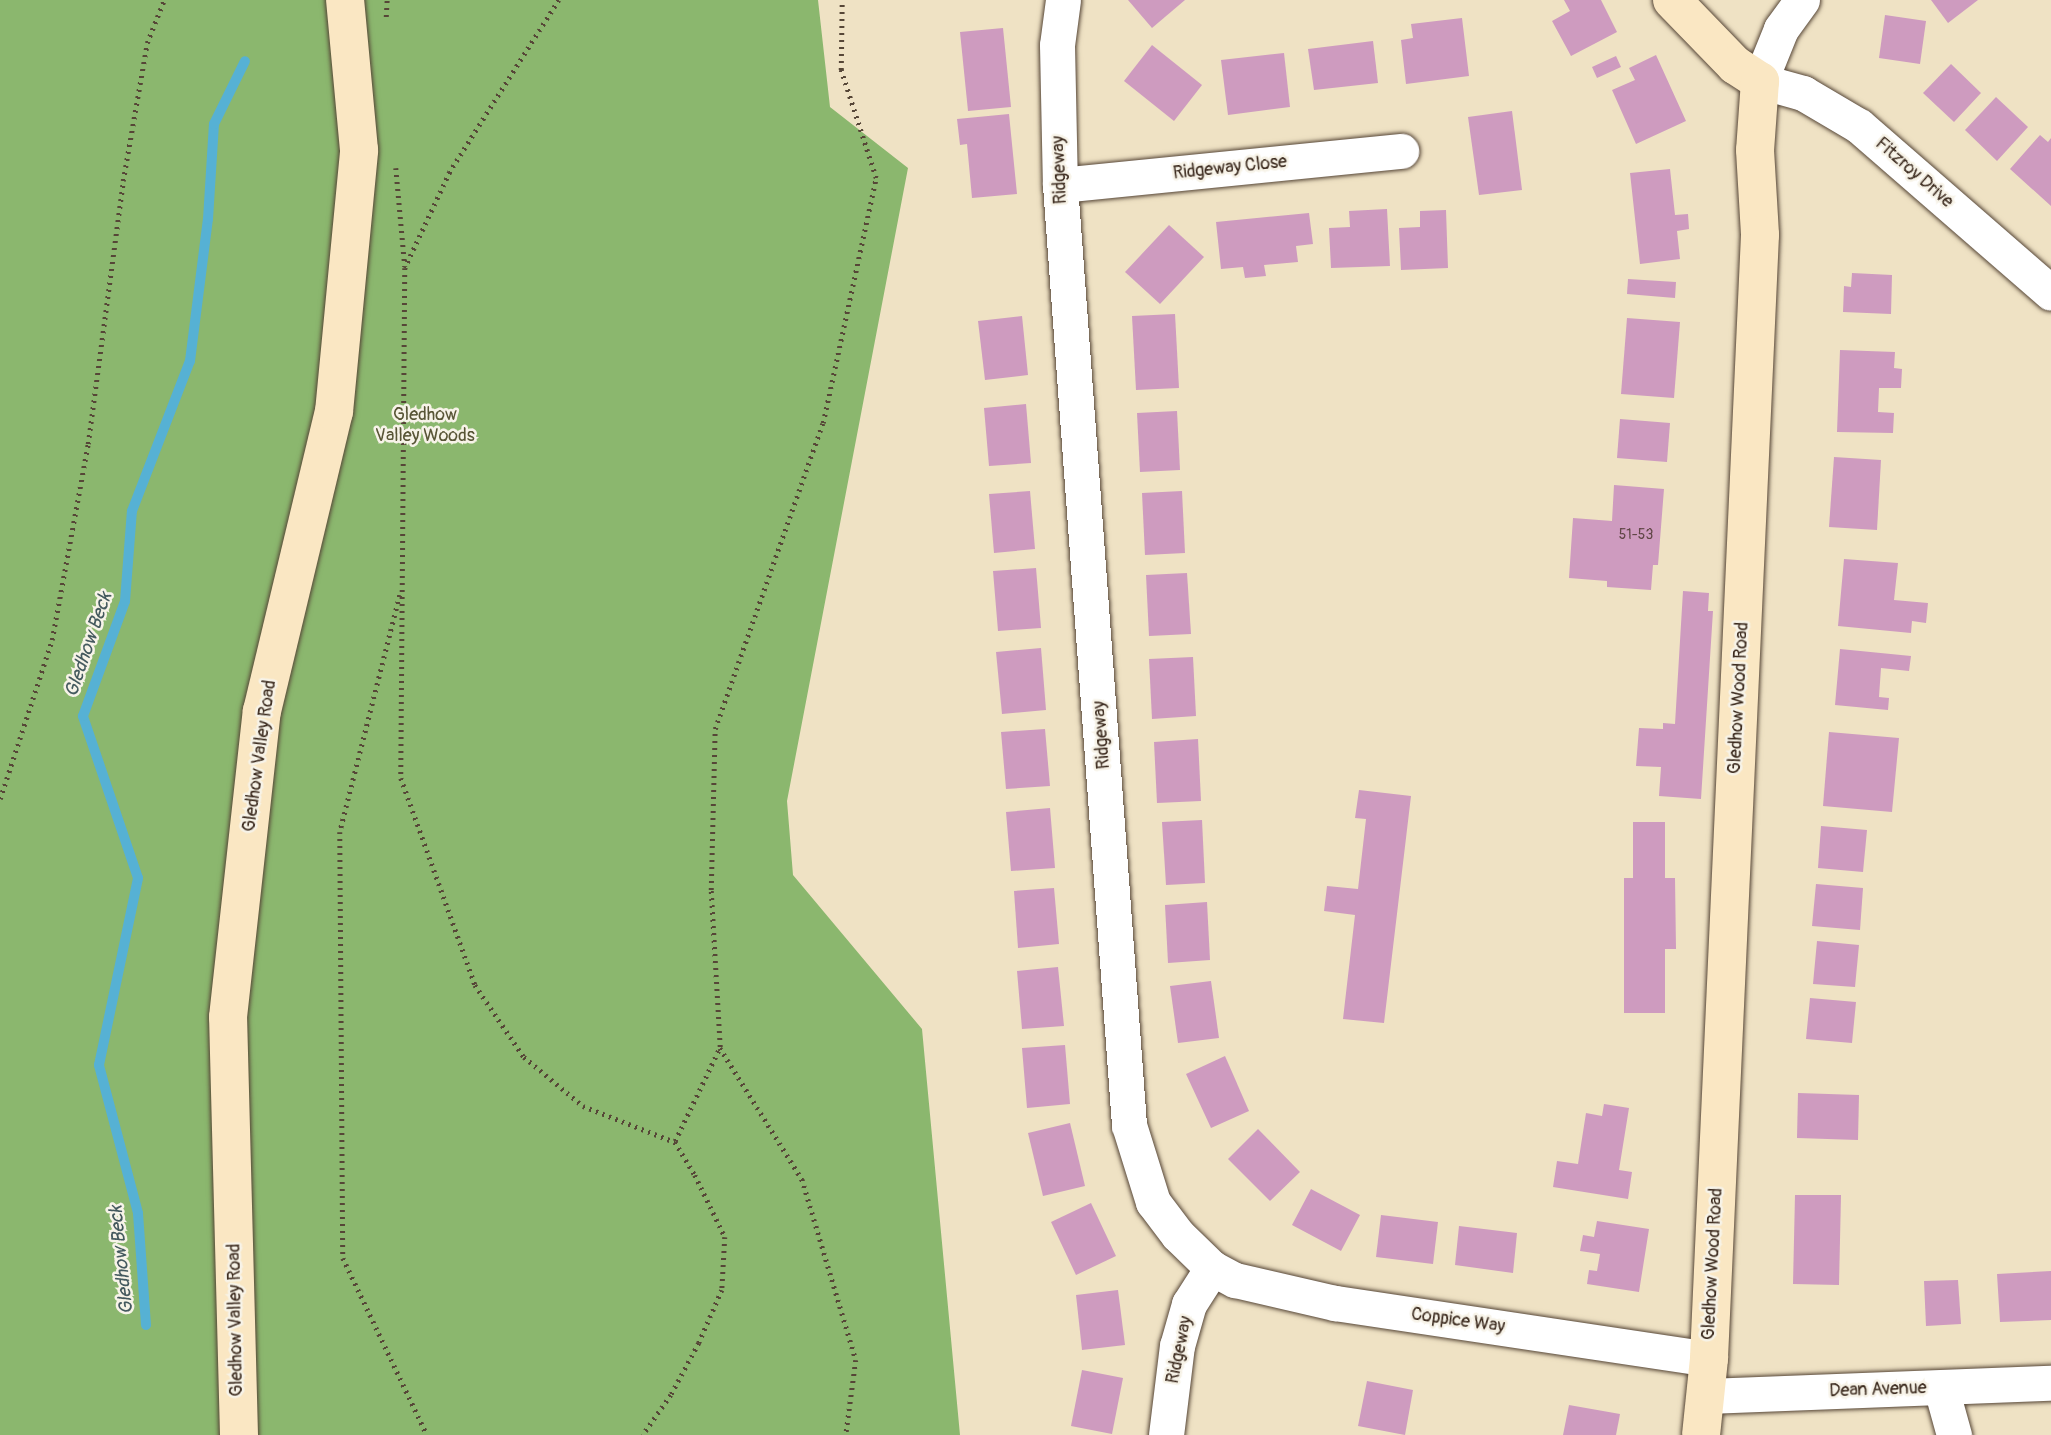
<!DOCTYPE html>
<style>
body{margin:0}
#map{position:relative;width:2051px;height:1435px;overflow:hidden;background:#efe2c4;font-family:Pangolin,sans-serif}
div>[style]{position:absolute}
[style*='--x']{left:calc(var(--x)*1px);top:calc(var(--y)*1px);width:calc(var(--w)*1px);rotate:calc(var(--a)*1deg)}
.forest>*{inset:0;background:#8bb76e}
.stream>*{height:10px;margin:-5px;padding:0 5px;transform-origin:5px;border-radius:5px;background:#56b1d4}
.building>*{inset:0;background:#ce9bbf}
.path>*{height:4.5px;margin-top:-2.25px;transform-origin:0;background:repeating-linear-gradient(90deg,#564637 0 2px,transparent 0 7px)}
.roads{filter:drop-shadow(0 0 2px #564637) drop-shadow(0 0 2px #564637)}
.street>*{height:35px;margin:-17.5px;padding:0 17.5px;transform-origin:17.5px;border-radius:17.5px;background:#fff}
.secondary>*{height:38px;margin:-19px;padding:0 19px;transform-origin:19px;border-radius:19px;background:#fae7c3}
span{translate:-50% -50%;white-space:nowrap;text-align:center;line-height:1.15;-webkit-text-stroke:5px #f7f3e8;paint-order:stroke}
.number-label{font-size:14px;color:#604646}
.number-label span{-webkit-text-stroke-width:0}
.street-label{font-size:18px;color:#3b2a1e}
.park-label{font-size:18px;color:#585536}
.water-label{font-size:19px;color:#44595e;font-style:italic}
</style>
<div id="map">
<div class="forest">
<div style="clip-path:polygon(0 0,818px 0,830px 107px,908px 168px,787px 801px,793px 875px,922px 1029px,960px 1435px,0 1435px)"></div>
</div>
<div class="stream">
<div style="--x:146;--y:1325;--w:112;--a:-94.1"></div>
<div style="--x:138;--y:1213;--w:153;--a:-104.8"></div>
<div style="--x:99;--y:1065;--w:191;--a:-78.2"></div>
<div style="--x:138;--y:878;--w:171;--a:-108.8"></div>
<div style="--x:83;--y:716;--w:122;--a:-69.9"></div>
<div style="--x:125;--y:601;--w:90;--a:-85.6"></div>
<div style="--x:132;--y:511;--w:161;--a:-68.9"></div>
<div style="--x:190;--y:361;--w:143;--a:-82.8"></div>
<div style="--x:208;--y:219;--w:95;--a:-86.4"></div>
<div style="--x:214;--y:124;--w:70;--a:-63.8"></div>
</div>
<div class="building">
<div style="clip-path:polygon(1128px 0,1185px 0,1152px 28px)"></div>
<div style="clip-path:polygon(1564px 0,1601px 0,1617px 32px,1571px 56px,1552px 21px,1570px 11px)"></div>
<div style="clip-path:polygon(1931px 0,1978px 0,1948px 23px)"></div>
<div style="clip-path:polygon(1885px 15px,1926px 21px,1920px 64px,1879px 58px)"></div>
<div style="clip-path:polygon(1462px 18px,1469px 76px,1406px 84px,1401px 40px,1413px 38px,1411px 24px)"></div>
<div style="clip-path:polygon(1003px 28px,1011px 107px,968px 111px,960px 32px)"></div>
<div style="clip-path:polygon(1373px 41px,1378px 83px,1314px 90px,1308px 49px)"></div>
<div style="clip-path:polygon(1152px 45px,1202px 85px,1174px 121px,1124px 81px)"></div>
<div style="clip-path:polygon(1284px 53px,1290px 107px,1228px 115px,1221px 60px)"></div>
<div style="clip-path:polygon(1656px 55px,1686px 121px,1636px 144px,1612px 90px,1635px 80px,1629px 68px)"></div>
<div style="clip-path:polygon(1616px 56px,1621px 67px,1597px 78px,1592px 67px)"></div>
<div style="clip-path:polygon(1951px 64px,1981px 93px,1954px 122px,1923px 93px)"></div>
<div style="clip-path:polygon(1996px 97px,2028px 127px,1997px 161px,1965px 130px)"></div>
<div style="clip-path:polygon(1512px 111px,1522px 190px,1479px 195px,1468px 117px)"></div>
<div style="clip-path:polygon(1009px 114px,1017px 194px,972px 198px,967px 144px,960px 145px,957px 119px)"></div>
<div style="clip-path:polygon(2040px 135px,2048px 142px,2051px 138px,2051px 206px,2010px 169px)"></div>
<div style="clip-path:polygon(1670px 169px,1675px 215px,1688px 214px,1689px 229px,1677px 231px,1680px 259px,1640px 264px,1630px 173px)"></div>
<div style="clip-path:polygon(1387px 209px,1390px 266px,1331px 268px,1329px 228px,1350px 227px,1349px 211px)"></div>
<div style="clip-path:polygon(1446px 210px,1448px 268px,1401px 270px,1399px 228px,1420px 227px,1420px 211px)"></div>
<div style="clip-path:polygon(1309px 213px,1313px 244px,1296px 246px,1298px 262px,1264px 265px,1266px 276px,1245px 278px,1243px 267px,1221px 269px,1216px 222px)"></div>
<div style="clip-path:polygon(1169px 225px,1204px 257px,1160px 304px,1125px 272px)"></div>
<div style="clip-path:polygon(1852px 273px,1892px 275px,1891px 314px,1843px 312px,1844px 286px,1851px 287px)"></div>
<div style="clip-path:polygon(1628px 279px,1676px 282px,1675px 298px,1627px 294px)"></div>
<div style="clip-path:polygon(1175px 314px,1179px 388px,1136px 390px,1132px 316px)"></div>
<div style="clip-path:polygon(1022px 316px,1028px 375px,985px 380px,978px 321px)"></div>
<div style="clip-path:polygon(1627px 318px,1680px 322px,1674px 398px,1621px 394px)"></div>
<div style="clip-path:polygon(1840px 350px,1895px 352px,1894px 368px,1902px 369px,1901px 388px,1879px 388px,1878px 412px,1894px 413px,1893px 433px,1837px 432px)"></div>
<div style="clip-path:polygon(1026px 404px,1031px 463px,989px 466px,984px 408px)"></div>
<div style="clip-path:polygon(1177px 411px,1180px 470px,1140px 472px,1137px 413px)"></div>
<div style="clip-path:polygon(1620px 419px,1670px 423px,1667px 462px,1617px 458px)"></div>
<div style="clip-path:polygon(1834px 457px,1881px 460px,1877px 530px,1829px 527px)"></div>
<div style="clip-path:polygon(1614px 485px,1664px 489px,1658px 565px,1653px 565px,1651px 590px,1607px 587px,1607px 581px,1569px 578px,1573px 518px,1612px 521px)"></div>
<div style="clip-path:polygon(1030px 491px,1035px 549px,994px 553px,989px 494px)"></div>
<div style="clip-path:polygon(1182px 491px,1185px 553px,1145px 555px,1142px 493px)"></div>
<div style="clip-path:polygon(1844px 559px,1898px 563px,1894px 600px,1928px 603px,1926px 623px,1912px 621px,1911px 633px,1838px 626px)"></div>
<div style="clip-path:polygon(1036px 568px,1041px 628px,998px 631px,993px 571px)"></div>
<div style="clip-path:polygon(1187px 573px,1191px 634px,1149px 636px,1146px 575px)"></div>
<div style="clip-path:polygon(1683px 591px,1709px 593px,1708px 611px,1713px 611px,1701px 799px,1659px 796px,1661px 767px,1636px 766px,1639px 728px,1663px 729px,1663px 723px,1675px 724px)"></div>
<div style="clip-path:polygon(1041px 648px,1046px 710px,1002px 714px,996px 652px)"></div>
<div style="clip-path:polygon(1840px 649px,1911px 656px,1909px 671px,1881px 668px,1879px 697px,1889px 698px,1888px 710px,1835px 705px)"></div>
<div style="clip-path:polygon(1193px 657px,1196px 716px,1152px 719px,1149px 659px)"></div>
<div style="clip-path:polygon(1045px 729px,1050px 786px,1006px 789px,1001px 732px)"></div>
<div style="clip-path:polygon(1829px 732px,1899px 738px,1892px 812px,1823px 806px)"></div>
<div style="clip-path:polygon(1198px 739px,1201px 801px,1157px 803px,1154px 742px)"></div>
<div style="clip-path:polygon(1359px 790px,1411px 796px,1384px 1023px,1343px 1019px,1355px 915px,1324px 911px,1327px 886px,1358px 889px,1366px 819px,1355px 818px)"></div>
<div style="clip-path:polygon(1050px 808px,1055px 868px,1011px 871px,1006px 812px)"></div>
<div style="clip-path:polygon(1202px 820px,1205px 883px,1166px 885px,1162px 822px)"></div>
<div style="clip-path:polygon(1633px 822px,1665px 822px,1665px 878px,1675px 878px,1676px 949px,1665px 949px,1665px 1013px,1624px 1013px,1624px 878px,1633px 878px)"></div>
<div style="clip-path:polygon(1821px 826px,1867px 830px,1863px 872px,1818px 868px)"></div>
<div style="clip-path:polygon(1816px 884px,1863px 888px,1860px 930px,1812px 926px)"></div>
<div style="clip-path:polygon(1054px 888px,1059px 944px,1018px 948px,1014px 891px)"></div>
<div style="clip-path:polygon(1207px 902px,1210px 960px,1168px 963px,1165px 905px)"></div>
<div style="clip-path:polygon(1817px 941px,1859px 945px,1855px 987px,1813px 984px)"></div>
<div style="clip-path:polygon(1058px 967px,1064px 1026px,1022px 1029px,1017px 971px)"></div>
<div style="clip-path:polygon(1211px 981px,1219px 1038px,1178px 1043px,1170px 986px)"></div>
<div style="clip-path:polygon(1810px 998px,1856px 1002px,1852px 1043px,1806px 1039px)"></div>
<div style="clip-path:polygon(1065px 1045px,1070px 1104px,1027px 1108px,1022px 1048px)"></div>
<div style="clip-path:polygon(1225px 1056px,1249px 1111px,1211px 1128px,1186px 1074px)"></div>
<div style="clip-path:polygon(1798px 1093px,1859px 1095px,1858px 1140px,1797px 1138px)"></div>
<div style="clip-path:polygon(1604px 1104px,1629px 1108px,1619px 1170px,1632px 1172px,1628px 1199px,1553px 1187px,1557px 1161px,1578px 1164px,1586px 1113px,1602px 1116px)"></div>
<div style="clip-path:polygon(1070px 1123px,1085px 1186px,1043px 1196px,1028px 1133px)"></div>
<div style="clip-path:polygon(1258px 1129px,1300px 1172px,1270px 1201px,1228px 1159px)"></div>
<div style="clip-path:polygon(1311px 1189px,1360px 1215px,1341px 1251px,1292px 1225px)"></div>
<div style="clip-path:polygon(1795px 1195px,1841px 1195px,1839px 1285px,1793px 1284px)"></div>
<div style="clip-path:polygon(1091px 1203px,1116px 1256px,1076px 1275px,1051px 1222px)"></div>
<div style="clip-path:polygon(1381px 1215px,1438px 1222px,1433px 1264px,1376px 1257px)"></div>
<div style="clip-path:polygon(1597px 1221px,1649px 1229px,1639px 1292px,1587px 1284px,1589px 1270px,1597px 1271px,1600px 1254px,1580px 1251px,1583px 1235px,1594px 1237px)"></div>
<div style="clip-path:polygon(1459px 1226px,1517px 1233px,1513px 1273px,1455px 1265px)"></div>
<div style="clip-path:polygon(2051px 1271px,2051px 1320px,2000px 1322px,1997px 1274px)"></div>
<div style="clip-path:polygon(1958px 1280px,1961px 1324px,1926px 1326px,1924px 1281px)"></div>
<div style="clip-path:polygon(1118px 1290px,1125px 1345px,1082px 1350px,1076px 1295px)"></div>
<div style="clip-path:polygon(1082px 1370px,1123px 1378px,1112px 1434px,1071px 1426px)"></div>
<div style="clip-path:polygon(1367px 1381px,1413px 1390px,1405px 1435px,1358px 1426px)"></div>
<div style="clip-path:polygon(1569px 1405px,1620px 1414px,1616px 1435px,1563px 1435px)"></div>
</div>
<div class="path">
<div style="--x:559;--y:0;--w:204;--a:122.4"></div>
<div style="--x:450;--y:172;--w:106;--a:115.1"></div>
<div style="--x:405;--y:268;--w:510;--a:90.45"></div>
<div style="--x:401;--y:778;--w:220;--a:70.3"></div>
<div style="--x:475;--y:985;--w:87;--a:55.8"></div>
<div style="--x:524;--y:1057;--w:77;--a:39.7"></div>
<div style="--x:583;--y:1106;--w:99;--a:21.4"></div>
<div style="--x:675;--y:1142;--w:39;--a:59"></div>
<div style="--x:695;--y:1175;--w:69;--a:64.2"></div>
<div style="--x:725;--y:1237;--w:53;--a:93.2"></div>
<div style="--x:722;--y:1290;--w:58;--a:113.5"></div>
<div style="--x:699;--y:1343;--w:59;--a:118.3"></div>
<div style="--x:671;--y:1395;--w:49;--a:125"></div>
<div style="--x:386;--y:17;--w:17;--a:-87"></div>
<div style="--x:396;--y:168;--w:99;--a:84.8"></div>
<div style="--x:400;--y:595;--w:244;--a:104.2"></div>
<div style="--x:340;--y:832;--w:426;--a:89.6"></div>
<div style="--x:343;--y:1258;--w:196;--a:64.6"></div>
<div style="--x:0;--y:799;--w:167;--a:-71.9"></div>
<div style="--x:52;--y:640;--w:199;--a:-79.6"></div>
<div style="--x:88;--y:444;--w:265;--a:-82.4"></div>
<div style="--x:123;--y:181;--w:140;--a:-80.1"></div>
<div style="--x:147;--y:43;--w:46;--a:-68.4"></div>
<div style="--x:720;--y:1048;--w:155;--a:58"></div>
<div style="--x:802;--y:1179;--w:189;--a:73.4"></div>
<div style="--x:856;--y:1360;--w:76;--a:97.6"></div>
<div style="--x:675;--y:1141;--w:104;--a:-64.4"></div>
<div style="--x:720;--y:1047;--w:157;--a:-93.3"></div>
<div style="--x:711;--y:890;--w:161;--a:-88.6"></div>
<div style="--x:715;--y:729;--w:324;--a:-70.6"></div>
<div style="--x:823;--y:423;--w:251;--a:-77.8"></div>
<div style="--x:876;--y:178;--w:114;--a:-108"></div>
<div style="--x:841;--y:70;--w:70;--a:-89.2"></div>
</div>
<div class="roads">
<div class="street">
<div style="--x:1063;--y:0;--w:45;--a:97.6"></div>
<div style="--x:1057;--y:45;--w:140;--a:88.8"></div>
<div style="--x:1060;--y:185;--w:943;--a:85.8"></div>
<div style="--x:1129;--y:1125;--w:81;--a:72.7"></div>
<div style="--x:1153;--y:1202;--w:41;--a:52.9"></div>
<div style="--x:1178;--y:1235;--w:47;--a:44.1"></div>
<div style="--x:1212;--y:1268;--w:26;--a:28"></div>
<div style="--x:1235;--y:1280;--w:103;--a:13"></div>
<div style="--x:1335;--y:1303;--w:378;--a:8.5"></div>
<div style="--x:1802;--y:0;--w:36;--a:126"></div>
<div style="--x:1781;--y:29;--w:56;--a:112"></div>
<div style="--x:1760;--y:81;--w:45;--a:15.6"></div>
<div style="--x:1803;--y:93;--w:65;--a:30.5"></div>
<div style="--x:1859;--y:126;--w:254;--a:41"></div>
<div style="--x:1060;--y:185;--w:343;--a:-5.7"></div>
<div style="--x:1941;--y:1388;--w:49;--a:74.5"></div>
<div style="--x:1705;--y:1396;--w:346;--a:-2.2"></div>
<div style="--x:1166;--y:1435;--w:90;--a:-83"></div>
<div style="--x:1177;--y:1346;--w:44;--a:-74.1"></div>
<div style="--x:1189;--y:1304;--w:43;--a:-57.4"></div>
</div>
<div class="secondary">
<div style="--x:1672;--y:0;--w:91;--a:45.9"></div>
<div style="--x:1735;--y:65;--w:30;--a:33"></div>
<div style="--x:1760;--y:81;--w:69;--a:94.1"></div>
<div style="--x:1755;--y:150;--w:85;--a:86.6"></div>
<div style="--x:1760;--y:235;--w:1125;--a:92.6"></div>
<div style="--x:1709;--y:1359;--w:76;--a:96"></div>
<div style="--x:239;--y:1435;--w:418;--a:-91.5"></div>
<div style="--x:228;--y:1017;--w:308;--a:-83.7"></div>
<div style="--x:262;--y:711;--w:308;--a:-76.5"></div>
<div style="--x:334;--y:412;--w:263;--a:-84.5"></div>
<div style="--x:359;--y:150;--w:151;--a:-95.3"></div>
</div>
</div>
<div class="number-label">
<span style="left:1636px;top:535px">51-53</span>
</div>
<div class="street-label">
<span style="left:1230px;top:168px;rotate:-6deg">Ridgeway Close</span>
<span style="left:1060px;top:170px;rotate:-92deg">Ridgeway</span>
<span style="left:1914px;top:173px;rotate:41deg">Fitzroy Drive</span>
<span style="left:1739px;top:698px;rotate:-87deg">Gledhow Wood Road</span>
<span style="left:1102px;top:735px;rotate:-94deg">Ridgeway</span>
<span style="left:260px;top:756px;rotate:-82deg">Gledhow Valley Road</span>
<span style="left:1713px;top:1264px;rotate:-87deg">Gledhow Wood Road</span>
<span style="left:236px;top:1320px;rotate:-91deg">Gledhow Valley Road</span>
<span style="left:1458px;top:1321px;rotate:8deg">Coppice Way</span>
<span style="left:1180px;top:1350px;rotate:-78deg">Ridgeway</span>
<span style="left:1878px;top:1390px;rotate:-2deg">Dean Avenue</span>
</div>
<div class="park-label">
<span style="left:425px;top:426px">Gledhow<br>Valley Woods</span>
</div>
<div class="water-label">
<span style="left:89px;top:645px;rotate:-71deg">Gledhow Beck</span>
<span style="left:122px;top:1260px;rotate:-96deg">Gledhow Beck</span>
</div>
</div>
